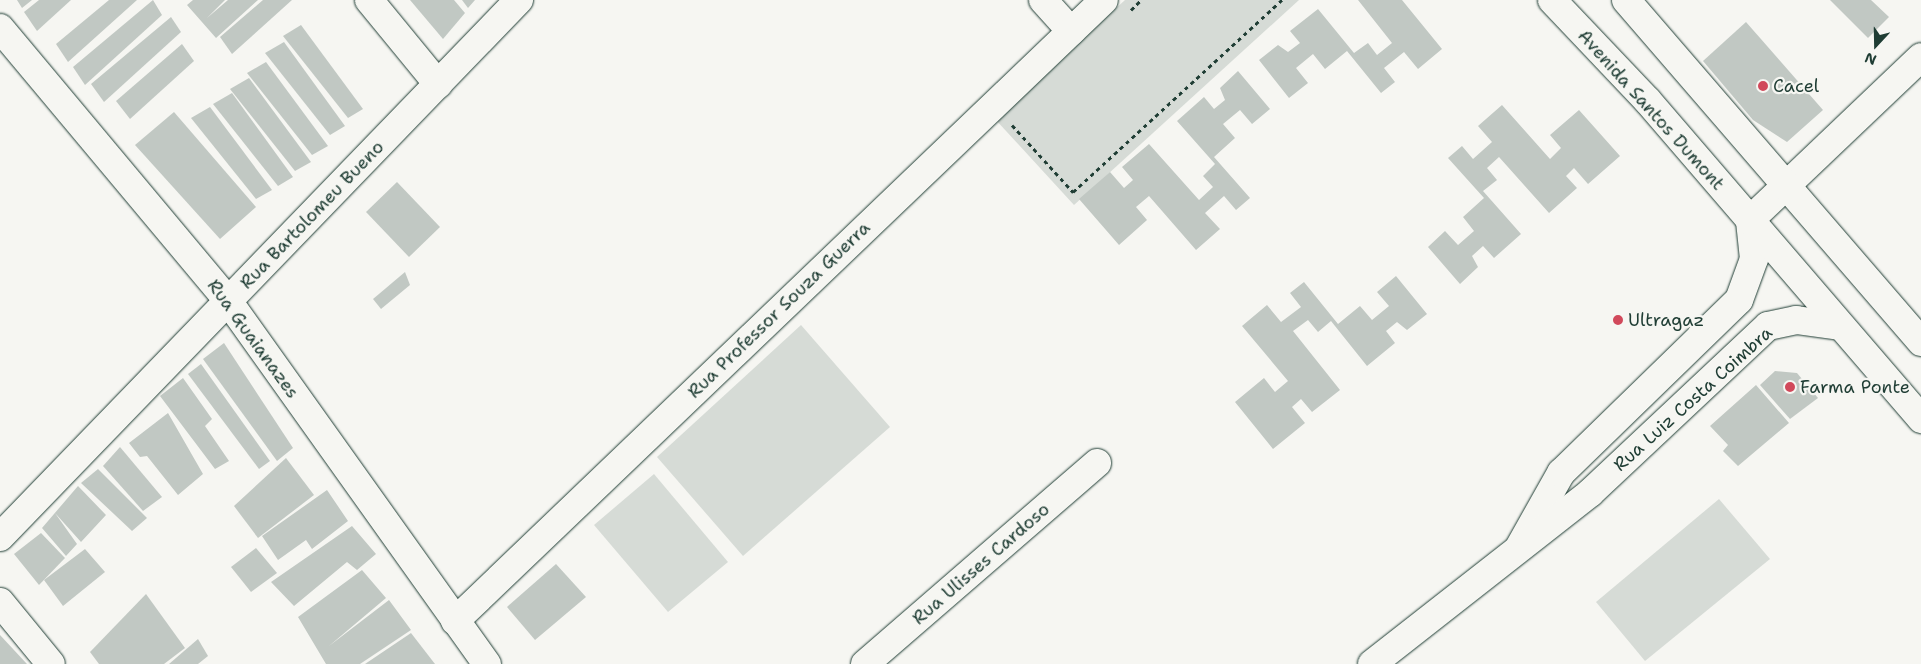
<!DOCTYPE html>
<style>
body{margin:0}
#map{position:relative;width:1921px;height:664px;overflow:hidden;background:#f6f6f2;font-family:"Shantell Sans",sans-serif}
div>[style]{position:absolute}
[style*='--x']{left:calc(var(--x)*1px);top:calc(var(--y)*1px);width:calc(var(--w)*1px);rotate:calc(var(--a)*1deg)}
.green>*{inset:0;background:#d6dbd6}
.building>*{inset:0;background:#c1c8c3}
.path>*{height:3px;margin-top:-1.5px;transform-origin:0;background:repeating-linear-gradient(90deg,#1f3d34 0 4px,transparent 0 8px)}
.roads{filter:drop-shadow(0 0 1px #1f3d34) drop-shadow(0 0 1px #1f3d34)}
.minor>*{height:28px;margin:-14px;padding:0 14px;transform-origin:14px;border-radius:14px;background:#f6f6f2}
.major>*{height:28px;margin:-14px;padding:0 14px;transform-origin:14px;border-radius:14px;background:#f6f6f2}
.dots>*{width:14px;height:14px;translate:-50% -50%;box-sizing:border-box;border:2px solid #f6f6f2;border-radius:50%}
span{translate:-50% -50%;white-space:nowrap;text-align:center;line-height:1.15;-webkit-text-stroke:4.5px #f6f6f2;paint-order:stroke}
.poi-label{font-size:18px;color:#1f3d34}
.left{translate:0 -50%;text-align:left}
.street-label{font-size:18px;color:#1f3d34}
.north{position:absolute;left:1851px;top:20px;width:50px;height:50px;-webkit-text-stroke:4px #f6f6f2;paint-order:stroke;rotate:201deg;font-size:14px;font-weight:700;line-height:20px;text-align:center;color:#1f3d34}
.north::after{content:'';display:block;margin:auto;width:18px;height:22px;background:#1f3d34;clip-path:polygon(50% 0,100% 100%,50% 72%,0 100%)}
</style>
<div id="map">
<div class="green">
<div style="clip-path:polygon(1125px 0,1299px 0,1074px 205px,995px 119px)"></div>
<div style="clip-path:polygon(801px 325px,890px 427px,743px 556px,657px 457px)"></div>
<div style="clip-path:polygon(654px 474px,728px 562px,668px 612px,594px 525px)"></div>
<div style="clip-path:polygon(1719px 499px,1770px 559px,1645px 661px,1596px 602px)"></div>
</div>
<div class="building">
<div style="clip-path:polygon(17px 0,32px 0,22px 8px)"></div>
<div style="clip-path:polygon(39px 0,71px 0,37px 31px,24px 12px)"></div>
<div style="clip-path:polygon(109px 0,137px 0,68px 62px,56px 44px)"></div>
<div style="clip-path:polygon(153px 0,162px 15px,85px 85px,73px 67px)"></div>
<div style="clip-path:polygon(193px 0,225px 0,207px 18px,228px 0,258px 0,216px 38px,187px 5px)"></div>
<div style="clip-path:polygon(263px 0,292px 0,232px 54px,220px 37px)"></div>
<div style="clip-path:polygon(410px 0,454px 0,465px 13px,443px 39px)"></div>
<div style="clip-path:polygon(462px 0,475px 0,468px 8px)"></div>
<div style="clip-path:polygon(1358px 0,1402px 0,1442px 49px,1418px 69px,1404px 52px,1384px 68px,1395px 82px,1381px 93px,1347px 51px,1325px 69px,1313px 54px,1296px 68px,1308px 83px,1289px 98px,1259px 60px,1278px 45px,1288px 52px,1300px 43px,1290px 31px,1318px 9px,1354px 53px,1368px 43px,1377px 55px,1392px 43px)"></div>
<div style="clip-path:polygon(1830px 0,1871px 0,1889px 17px,1868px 38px)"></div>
<div style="clip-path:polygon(171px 17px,181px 32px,104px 102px,91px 84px)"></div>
<div style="clip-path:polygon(1746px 22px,1823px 110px,1787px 142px,1753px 120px,1703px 61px)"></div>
<div style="clip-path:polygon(301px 25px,363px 109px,348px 118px,283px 36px)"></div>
<div style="clip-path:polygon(284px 42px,345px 126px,330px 135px,265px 53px)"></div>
<div style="clip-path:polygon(182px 44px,194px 61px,130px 119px,116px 101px)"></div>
<div style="clip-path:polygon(266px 62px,328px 146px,312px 155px,247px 73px)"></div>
<div style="clip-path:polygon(1238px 71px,1270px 109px,1252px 124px,1240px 110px,1223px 124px,1235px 138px,1214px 157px,1250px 198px,1236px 210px,1224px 196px,1205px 213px,1220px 229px,1196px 250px,1149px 196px,1136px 207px,1147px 220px,1119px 245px,1079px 199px,1110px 172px,1124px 188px,1133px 180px,1122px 167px,1149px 144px,1199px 200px,1213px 187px,1203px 176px,1215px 164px,1177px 121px,1204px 97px,1214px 109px,1225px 100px,1220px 88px)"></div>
<div style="clip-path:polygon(249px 78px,311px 162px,295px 171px,230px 89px)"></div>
<div style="clip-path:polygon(232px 93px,293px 177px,278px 186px,213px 104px)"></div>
<div style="clip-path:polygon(1502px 105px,1550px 159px,1561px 148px,1550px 135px,1579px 110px,1620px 156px,1588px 184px,1574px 168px,1566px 176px,1577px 188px,1549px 213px,1499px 157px,1487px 168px,1497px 180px,1483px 191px,1521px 234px,1494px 258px,1483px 246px,1472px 256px,1478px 267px,1460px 284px,1428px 247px,1445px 231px,1458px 245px,1474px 231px,1463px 217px,1484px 198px,1448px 158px,1462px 146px,1473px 159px,1492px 142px,1478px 126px)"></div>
<div style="clip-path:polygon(210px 107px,272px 190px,256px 199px,191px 118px)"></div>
<div style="clip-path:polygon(174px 112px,256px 207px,220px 239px,135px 145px)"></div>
<div style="clip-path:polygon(397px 182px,440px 227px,409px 257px,366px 212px)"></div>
<div style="clip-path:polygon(405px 272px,410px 285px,381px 309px,373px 299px)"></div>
<div style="clip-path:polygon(1396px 276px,1427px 314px,1407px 330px,1397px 322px,1386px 331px,1395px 343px,1367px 366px,1331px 321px,1318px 332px,1308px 320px,1293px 331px,1340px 390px,1312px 412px,1301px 399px,1292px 407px,1305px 423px,1273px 449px,1235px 402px,1264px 378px,1275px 392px,1288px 381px,1242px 326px,1267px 305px,1281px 322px,1301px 307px,1290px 293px,1304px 282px,1338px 324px,1360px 306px,1372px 320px,1389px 306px,1377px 292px)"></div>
<div style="clip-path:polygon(224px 343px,293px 448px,277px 461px,203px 359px)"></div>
<div style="clip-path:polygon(201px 364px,270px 461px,259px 469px,188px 374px)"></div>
<div style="clip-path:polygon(1775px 371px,1797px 373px,1818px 398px,1790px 419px,1760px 385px)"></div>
<div style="clip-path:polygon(183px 378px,212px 419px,205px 426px,229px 461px,215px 469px,160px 396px)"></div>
<div style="clip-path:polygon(1756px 385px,1789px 423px,1738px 466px,1723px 451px,1728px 445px,1710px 426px)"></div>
<div style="clip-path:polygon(168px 413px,203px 474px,178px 495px,147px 456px,140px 457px,129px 443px)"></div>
<div style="clip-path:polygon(120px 447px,162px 497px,143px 511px,103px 466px)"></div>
<div style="clip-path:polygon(286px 458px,314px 495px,258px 538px,234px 506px)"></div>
<div style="clip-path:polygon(98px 469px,147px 518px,132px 531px,81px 483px)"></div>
<div style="clip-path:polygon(78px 486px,106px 515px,81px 542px,55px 513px,77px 544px,66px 556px,42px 528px)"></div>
<div style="clip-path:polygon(327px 490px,348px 521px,312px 549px,306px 540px,278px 560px,262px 536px)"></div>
<div style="clip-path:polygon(352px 526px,376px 554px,357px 570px,347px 562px,294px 606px,271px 582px)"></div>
<div style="clip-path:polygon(41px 533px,65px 558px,39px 585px,14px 554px)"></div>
<div style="clip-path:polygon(256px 548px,277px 573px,251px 592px,231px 567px)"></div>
<div style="clip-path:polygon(85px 549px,105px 572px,63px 606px,44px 580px)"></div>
<div style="clip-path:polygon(556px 564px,586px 597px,535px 640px,507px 607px)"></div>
<div style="clip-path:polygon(362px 570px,386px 598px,329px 646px,389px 600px,411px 630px,360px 664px,326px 664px,298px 617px)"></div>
<div style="clip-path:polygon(146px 594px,185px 648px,164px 664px,99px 664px,90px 652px)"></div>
<div style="clip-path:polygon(411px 633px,435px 664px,365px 664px)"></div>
<div style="clip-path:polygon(0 635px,27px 664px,0 664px)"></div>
<div style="clip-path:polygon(198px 639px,208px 656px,198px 664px,169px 664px)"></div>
</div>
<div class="path">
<div style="--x:1131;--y:10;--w:14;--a:-45"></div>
<div style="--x:1012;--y:125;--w:91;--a:47.7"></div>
<div style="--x:1073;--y:192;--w:284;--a:-42.6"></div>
</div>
<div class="roads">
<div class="minor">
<div style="--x:369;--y:0;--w:109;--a:50.6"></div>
<div style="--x:1043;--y:0;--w:42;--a:47.9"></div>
<div style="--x:0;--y:28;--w:356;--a:50.1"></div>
<div style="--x:228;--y:301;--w:446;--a:54.5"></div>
<div style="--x:0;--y:537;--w:747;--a:-45.98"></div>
<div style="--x:1520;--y:546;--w:84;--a:-60.7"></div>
<div style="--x:1561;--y:473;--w:248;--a:-44.2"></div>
<div style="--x:1739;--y:300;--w:44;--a:-69.9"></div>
<div style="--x:1754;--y:259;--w:39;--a:-96"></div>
<div style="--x:1750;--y:220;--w:236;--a:-43.6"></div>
<div style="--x:0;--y:602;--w:80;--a:50.6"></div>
<div style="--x:455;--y:621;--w:898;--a:-43.74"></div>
<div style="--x:865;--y:664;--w:307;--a:-40.9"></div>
<div style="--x:1372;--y:664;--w:277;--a:-38.1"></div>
<div style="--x:1590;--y:493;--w:244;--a:-43.2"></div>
<div style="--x:1768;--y:326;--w:29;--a:-12"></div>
<div style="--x:1796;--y:320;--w:44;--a:7.8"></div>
</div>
<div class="major">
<div style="--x:1552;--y:0;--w:138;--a:46.5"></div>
<div style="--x:1647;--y:100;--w:421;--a:49.3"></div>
<div style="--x:1626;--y:0;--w:452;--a:49.2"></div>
</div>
</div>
<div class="dots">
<div style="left:1763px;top:86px;background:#d1495b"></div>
<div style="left:1618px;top:320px;background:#d1495b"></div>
<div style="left:1790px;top:387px;background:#d1495b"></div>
</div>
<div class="poi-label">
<span class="left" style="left:1773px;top:86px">Cacel</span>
<span class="left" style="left:1628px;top:320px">Ultragaz</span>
<span class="left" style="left:1800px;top:387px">Farma Ponte</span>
</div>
<div class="street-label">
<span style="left:1651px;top:110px;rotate:48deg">Avenida Santos Dumont</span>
<span style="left:312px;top:215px;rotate:-46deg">Rua Bartolomeu Bueno</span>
<span style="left:779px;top:310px;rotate:-44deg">Rua Professor Souza Guerra</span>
<span style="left:253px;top:339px;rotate:54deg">Rua Guaianazes</span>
<span style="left:1693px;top:399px;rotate:-42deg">Rua Luiz Costa Coimbra</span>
<span style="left:981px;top:564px;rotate:-41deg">Rua Ulisses Cardoso</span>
</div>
<div class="north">N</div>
</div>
